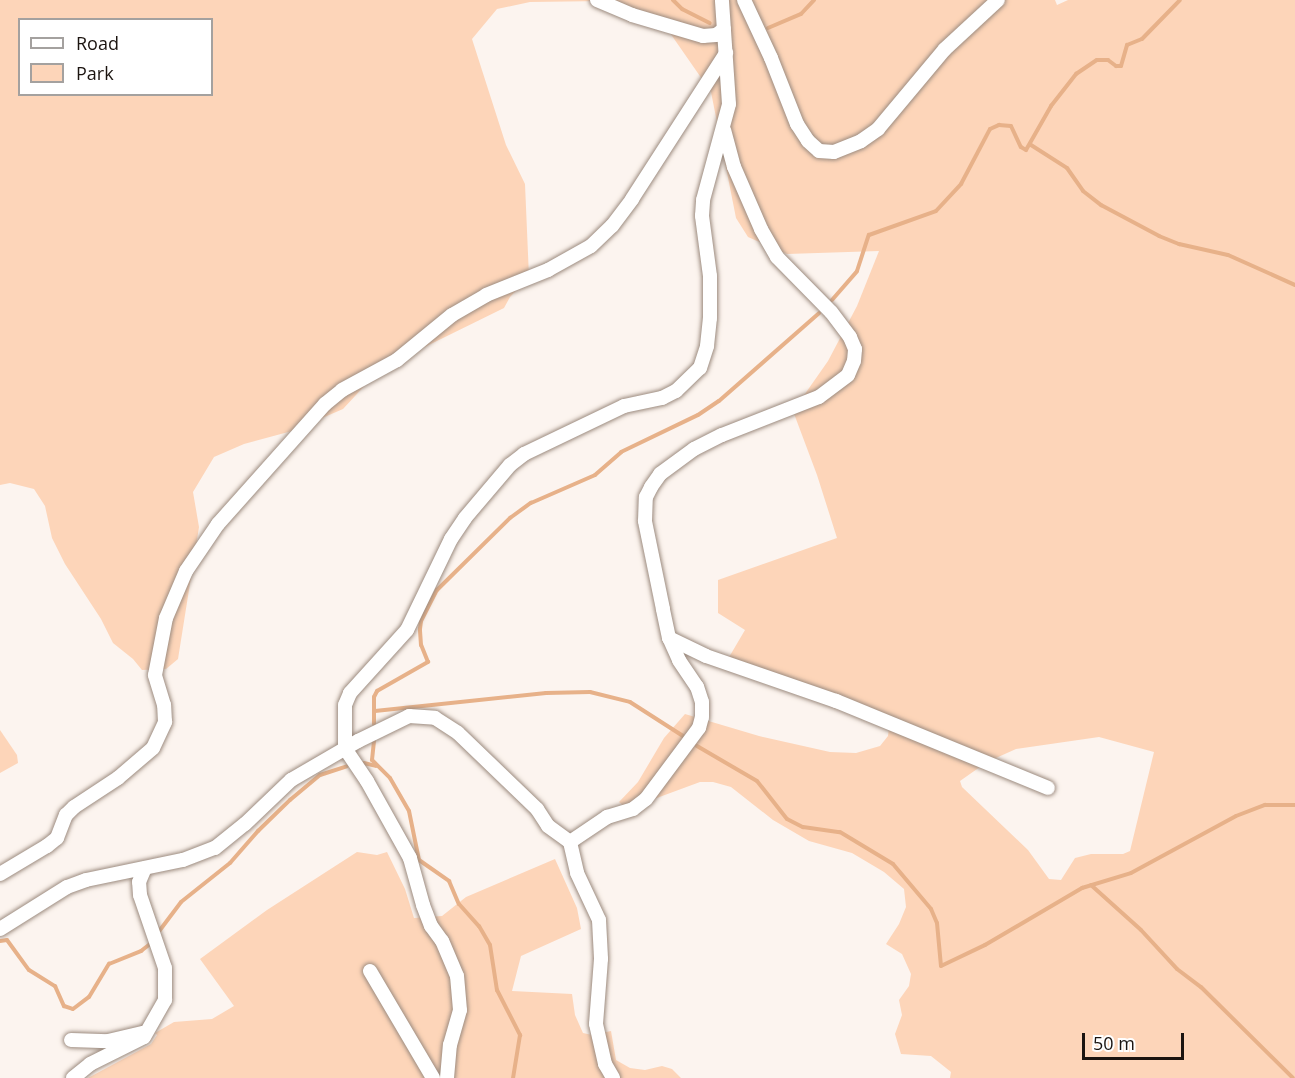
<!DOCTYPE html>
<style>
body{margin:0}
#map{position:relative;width:1295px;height:1078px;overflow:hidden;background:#fcf4ef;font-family:"Open Sans",sans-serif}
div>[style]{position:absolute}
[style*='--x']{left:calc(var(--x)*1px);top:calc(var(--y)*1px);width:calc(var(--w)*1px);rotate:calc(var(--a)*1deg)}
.green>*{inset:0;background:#fdd5b9}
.stream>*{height:4px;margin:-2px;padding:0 2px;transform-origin:2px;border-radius:2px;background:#e7b189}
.roads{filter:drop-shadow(0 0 2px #9c8b7f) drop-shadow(0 0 2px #9c8b7f)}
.minor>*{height:14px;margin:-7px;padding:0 7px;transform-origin:7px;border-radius:7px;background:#fff}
span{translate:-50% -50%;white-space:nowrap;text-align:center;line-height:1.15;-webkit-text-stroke:6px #fff;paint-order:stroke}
.legend{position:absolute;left:18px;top:18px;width:195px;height:78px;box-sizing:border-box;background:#fff;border:2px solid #a4a19f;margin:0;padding:8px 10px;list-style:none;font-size:18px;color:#1b1410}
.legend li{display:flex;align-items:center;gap:12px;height:30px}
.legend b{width:30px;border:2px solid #a4a19f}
.scale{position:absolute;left:1082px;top:1033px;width:102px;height:27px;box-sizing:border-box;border:3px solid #1b1410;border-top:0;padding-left:8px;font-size:18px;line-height:21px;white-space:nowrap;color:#1b1410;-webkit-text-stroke:4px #fff;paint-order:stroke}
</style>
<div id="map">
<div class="green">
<div style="clip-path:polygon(evenodd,0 0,1055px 0,1057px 5px,1068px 0,1295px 0,1295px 1078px,950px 1078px,951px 1072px,931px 1056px,901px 1054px,895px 1034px,902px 1015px,899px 1000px,909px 986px,911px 974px,902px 954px,886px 944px,899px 924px,906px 907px,904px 889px,884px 872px,852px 853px,809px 841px,773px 820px,731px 787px,713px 782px,700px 782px,627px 809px,619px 802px,638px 782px,664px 738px,685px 714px,759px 736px,830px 752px,856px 753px,880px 746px,888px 736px,890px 718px,725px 664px,745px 630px,718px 613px,718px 580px,837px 538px,817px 475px,793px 411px,828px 361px,857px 306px,879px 251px,787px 254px,748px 237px,736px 218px,711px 92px,670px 33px,605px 1px,530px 2px,497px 9px,472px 39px,506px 145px,525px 184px,529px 277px,510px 297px,504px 308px,380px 369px,343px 409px,292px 431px,244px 444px,214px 457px,193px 492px,199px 527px,178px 659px,166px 669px,142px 670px,133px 659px,113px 643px,101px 619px,65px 564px,52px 538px,45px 506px,34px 489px,10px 483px,0 485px,0 0,20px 20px,212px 20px,212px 94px,20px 94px,20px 20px,0 0,1099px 737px,1154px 752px,1130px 851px,1123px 854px,1091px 854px,1075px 858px,1061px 880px,1049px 879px,1028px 850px,962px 787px,960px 781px,987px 762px,1016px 749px,1099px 737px)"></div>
<div style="clip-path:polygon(0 730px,17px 755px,18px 763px,0 773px)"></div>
<div style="clip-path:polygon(357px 852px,377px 855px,387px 852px,405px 889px,414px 918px,442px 916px,466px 897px,555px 859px,577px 908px,581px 929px,521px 956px,512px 991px,572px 994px,575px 1015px,583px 1033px,592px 1035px,611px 1031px,616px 1060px,630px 1068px,645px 1070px,662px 1066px,672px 1069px,681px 1078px,687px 1078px,88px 1078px,151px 1044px,157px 1035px,155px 1033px,174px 1022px,212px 1019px,234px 1006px,200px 959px,267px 910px)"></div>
</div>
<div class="stream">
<div style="--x:673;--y:0;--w:13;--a:45"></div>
<div style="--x:682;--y:9;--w:31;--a:27"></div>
<div style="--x:768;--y:28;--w:36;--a:-23"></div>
<div style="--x:801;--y:14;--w:19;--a:-47"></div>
<div style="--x:1031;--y:145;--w:43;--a:32.6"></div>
<div style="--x:1067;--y:168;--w:28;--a:55"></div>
<div style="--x:1083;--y:191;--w:23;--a:38"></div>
<div style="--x:1101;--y:205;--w:66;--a:28.1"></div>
<div style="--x:1159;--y:236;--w:22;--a:22"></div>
<div style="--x:1179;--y:244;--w:50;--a:12.7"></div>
<div style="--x:1228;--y:255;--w:73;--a:24.1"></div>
<div style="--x:832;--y:300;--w:38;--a:-49"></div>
<div style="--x:857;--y:271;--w:38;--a:-72"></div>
<div style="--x:869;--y:235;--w:71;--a:-19.7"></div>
<div style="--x:936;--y:211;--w:37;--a:-47"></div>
<div style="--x:961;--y:184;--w:62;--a:-62.2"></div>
<div style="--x:990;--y:129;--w:10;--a:-24"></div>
<div style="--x:999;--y:125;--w:12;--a:5"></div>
<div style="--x:1011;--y:126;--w:23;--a:65"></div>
<div style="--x:1021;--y:147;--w:6;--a:31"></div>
<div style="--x:1026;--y:150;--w:51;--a:-60.4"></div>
<div style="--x:1051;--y:106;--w:41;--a:-52"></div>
<div style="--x:1076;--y:74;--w:25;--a:-34"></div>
<div style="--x:1097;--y:60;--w:11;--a:0"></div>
<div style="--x:1108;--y:60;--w:10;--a:37"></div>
<div style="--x:1116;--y:66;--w:5;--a:0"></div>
<div style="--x:1121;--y:66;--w:22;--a:-74"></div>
<div style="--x:1127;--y:45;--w:16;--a:-22"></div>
<div style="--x:1142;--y:39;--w:54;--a:-45.7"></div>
<div style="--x:375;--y:711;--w:172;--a:-6"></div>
<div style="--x:546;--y:693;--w:44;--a:-1.3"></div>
<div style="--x:590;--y:692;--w:41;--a:14"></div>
<div style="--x:630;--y:702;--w:63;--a:32.7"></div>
<div style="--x:374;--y:724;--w:27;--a:-90"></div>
<div style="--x:374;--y:697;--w:7;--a:-63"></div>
<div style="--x:377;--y:691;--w:59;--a:-29.6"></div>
<div style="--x:428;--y:662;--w:18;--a:-112"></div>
<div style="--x:421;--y:645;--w:16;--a:-94"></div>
<div style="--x:420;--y:629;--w:8;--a:-83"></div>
<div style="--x:421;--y:621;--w:35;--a:-63"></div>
<div style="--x:437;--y:590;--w:103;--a:-44.6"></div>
<div style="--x:510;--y:518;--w:26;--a:-36"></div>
<div style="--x:531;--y:503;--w:70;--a:-23.6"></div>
<div style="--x:595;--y:475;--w:35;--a:-41"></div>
<div style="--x:621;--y:452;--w:85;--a:-25.7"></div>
<div style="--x:698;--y:415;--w:25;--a:-34"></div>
<div style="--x:719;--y:401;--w:133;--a:-41.3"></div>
<div style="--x:374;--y:741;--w:19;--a:96"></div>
<div style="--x:372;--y:760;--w:25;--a:45"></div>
<div style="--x:390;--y:778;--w:38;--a:60"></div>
<div style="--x:409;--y:811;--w:50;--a:78.5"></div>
<div style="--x:419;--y:860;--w:37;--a:35"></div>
<div style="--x:449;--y:881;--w:25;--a:67"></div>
<div style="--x:459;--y:904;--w:30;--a:48"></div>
<div style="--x:479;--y:926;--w:22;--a:60"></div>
<div style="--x:490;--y:945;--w:46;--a:81.2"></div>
<div style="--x:497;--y:990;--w:51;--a:62.9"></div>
<div style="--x:520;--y:1035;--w:44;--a:99.2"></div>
<div style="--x:697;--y:746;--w:69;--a:30.3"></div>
<div style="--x:757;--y:781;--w:48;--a:51.7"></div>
<div style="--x:787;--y:819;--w:18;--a:27"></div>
<div style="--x:803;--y:827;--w:37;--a:8"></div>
<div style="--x:840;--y:832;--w:62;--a:31.1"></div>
<div style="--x:893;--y:864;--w:59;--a:49.8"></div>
<div style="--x:931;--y:909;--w:15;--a:67"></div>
<div style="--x:937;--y:923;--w:43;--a:84.7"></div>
<div style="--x:941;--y:966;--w:49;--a:-25.5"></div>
<div style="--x:985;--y:945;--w:113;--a:-30.4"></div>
<div style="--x:1082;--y:888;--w:51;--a:-17"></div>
<div style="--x:1131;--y:873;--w:119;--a:-28.5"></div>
<div style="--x:1236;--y:816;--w:31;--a:-21"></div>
<div style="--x:1265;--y:805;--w:30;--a:0"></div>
<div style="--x:364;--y:763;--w:12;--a:14"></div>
<div style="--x:1091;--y:885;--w:67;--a:42"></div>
<div style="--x:1141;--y:930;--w:53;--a:47.3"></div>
<div style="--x:1177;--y:969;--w:30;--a:37"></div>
<div style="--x:1201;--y:987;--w:129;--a:44.7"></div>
<div style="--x:160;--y:930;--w:35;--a:-53"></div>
<div style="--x:181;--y:902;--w:63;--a:-38.5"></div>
<div style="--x:230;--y:863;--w:43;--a:-48.8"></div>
<div style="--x:258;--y:831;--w:45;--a:-44.1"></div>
<div style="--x:290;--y:800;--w:39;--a:-40"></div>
<div style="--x:320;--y:775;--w:28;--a:-18"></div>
<div style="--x:0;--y:941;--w:7;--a:-8"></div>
<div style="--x:7;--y:940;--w:37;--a:54"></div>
<div style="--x:29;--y:970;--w:31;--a:32"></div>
<div style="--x:55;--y:986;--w:22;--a:66"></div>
<div style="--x:64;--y:1006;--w:9;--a:18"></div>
<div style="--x:73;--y:1009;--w:20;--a:-37"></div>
<div style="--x:89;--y:997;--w:39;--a:-59"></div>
<div style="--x:109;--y:964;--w:35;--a:-22"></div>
<div style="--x:141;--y:951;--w:11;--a:-38"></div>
</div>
<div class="roads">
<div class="minor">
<div style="--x:597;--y:0;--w:38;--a:23"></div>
<div style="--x:632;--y:15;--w:74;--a:16.5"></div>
<div style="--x:703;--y:36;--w:13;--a:-4"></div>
<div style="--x:716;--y:35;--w:10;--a:-37"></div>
<div style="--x:744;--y:0;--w:64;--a:65"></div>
<div style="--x:771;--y:58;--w:71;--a:68.5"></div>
<div style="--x:797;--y:124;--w:20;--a:57"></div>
<div style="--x:808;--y:141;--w:15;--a:42"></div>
<div style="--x:819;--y:151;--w:15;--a:4"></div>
<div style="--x:834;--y:152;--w:29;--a:-22"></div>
<div style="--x:861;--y:141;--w:21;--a:-35"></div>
<div style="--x:878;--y:129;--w:104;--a:-50.1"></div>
<div style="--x:945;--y:49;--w:72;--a:-42.8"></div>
<div style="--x:669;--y:638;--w:41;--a:25.9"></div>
<div style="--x:706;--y:656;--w:138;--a:19.1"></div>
<div style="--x:836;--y:701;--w:229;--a:22.3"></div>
<div style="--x:570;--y:842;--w:45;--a:-34"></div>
<div style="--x:607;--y:817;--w:27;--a:-17"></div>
<div style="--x:633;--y:809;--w:16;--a:-38"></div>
<div style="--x:646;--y:799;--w:89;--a:-53.3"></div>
<div style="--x:699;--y:728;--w:11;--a:-75"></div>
<div style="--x:702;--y:717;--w:15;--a:-90"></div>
<div style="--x:702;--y:702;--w:16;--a:-108"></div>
<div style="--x:697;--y:687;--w:32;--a:-124"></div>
<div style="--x:679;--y:660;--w:24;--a:-114"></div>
<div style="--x:669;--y:638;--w:30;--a:-102"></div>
<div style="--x:663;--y:609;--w:90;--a:-101.6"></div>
<div style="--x:645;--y:521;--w:24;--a:-88"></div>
<div style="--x:646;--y:497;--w:11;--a:-63"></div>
<div style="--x:651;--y:487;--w:16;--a:-55"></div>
<div style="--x:660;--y:474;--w:42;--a:-36.3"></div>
<div style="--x:694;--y:449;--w:31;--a:-27"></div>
<div style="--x:722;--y:435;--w:104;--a:-21.4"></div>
<div style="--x:819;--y:397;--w:36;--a:-37"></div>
<div style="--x:848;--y:375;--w:15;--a:-67"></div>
<div style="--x:854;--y:361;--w:12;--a:-85"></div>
<div style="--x:855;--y:349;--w:13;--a:-113"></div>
<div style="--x:850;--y:337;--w:31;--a:-127"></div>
<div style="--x:831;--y:312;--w:77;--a:-134.5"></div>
<div style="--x:777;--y:257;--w:32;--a:-120"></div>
<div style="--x:761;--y:229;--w:68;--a:-113.5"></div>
<div style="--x:734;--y:167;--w:38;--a:-105"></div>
<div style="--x:570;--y:842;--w:32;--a:77"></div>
<div style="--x:577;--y:873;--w:52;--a:64.9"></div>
<div style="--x:599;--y:920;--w:39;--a:87"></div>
<div style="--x:601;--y:959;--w:65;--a:94.4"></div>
<div style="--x:596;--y:1024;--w:41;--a:77.3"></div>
<div style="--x:605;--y:1064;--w:16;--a:60"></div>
<div style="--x:0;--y:874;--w:55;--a:-30.8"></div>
<div style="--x:47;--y:846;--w:13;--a:-39"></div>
<div style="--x:57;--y:838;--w:25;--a:-69"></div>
<div style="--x:66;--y:815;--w:11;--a:-45"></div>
<div style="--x:74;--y:807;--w:53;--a:-33.4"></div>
<div style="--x:118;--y:778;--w:46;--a:-40.6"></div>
<div style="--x:153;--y:748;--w:29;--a:-65"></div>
<div style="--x:165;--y:722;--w:17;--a:-93"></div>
<div style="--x:164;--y:705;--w:31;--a:-107"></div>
<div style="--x:155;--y:675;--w:58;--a:-79.1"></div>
<div style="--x:166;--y:618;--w:51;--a:-66.9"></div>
<div style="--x:186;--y:571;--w:57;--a:-55.8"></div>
<div style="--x:218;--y:524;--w:161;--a:-48.3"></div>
<div style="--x:325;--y:404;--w:22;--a:-39"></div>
<div style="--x:342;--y:390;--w:63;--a:-28.6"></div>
<div style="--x:397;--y:360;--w:71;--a:-39.3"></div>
<div style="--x:452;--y:315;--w:39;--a:-30"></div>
<div style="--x:486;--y:295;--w:67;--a:-22"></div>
<div style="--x:548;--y:270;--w:49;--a:-29.2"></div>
<div style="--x:591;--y:246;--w:29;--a:-44"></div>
<div style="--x:612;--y:226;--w:34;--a:-53"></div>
<div style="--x:632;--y:199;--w:174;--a:-57.2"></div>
<div style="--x:0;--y:929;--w:79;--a:-32.1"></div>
<div style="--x:67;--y:887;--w:20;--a:-20"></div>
<div style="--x:86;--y:880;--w:99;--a:-11.7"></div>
<div style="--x:183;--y:860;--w:34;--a:-21"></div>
<div style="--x:215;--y:848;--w:38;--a:-39"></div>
<div style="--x:245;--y:824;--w:64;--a:-43.7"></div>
<div style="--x:291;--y:780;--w:78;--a:-30.2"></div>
<div style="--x:358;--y:741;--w:57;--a:-26.1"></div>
<div style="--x:409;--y:716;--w:26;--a:4"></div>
<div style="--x:435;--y:718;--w:27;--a:33"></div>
<div style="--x:458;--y:733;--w:110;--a:43.9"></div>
<div style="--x:537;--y:809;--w:20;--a:57"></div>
<div style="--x:548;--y:826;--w:27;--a:36"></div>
<div style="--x:370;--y:971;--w:124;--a:59.5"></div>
<div style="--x:71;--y:1040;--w:37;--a:2"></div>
<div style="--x:108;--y:1041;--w:36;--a:-13"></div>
<div style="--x:73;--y:1078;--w:22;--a:-39"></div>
<div style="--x:90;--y:1064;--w:60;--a:-26.6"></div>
<div style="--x:144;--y:1037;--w:43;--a:-60.4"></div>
<div style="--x:165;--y:1000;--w:32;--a:-90"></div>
<div style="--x:165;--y:968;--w:77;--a:-108.9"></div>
<div style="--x:140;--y:895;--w:13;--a:-94"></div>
<div style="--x:139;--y:882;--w:15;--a:-67"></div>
<div style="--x:447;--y:1078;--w:33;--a:-85"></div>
<div style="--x:450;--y:1045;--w:36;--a:-74"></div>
<div style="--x:460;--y:1010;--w:34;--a:-95"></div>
<div style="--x:457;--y:976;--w:38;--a:-113"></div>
<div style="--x:442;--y:941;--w:19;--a:-126"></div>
<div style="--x:431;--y:926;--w:22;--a:-111"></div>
<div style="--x:423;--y:905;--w:49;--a:-105.5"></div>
<div style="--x:410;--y:858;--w:88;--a:-119.2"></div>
<div style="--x:367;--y:781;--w:40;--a:-124"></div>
<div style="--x:345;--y:748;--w:43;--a:-90"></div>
<div style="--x:345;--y:705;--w:13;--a:-67"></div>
<div style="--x:350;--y:693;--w:85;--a:-47.9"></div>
<div style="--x:407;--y:630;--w:101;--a:-64.2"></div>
<div style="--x:451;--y:539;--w:25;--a:-56"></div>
<div style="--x:465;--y:518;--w:70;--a:-49.7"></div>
<div style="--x:510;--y:465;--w:18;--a:-38"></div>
<div style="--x:524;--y:454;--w:111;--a:-25.6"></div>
<div style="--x:624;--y:406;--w:39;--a:-12"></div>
<div style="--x:662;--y:398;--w:16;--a:-27"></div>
<div style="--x:676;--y:391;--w:33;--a:-44"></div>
<div style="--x:700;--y:368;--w:23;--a:-72"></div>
<div style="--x:707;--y:346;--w:28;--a:-84"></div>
<div style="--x:710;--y:318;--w:42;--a:-90"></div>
<div style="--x:710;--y:276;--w:61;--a:-97.6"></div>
<div style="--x:702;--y:216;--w:16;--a:-86"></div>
<div style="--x:703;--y:200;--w:99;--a:-74.8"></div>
<div style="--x:729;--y:104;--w:104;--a:-93.9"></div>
</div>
</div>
<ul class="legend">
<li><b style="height:8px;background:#fff"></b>Road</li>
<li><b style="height:16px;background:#fdd5b9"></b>Park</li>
</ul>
<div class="scale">50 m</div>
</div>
